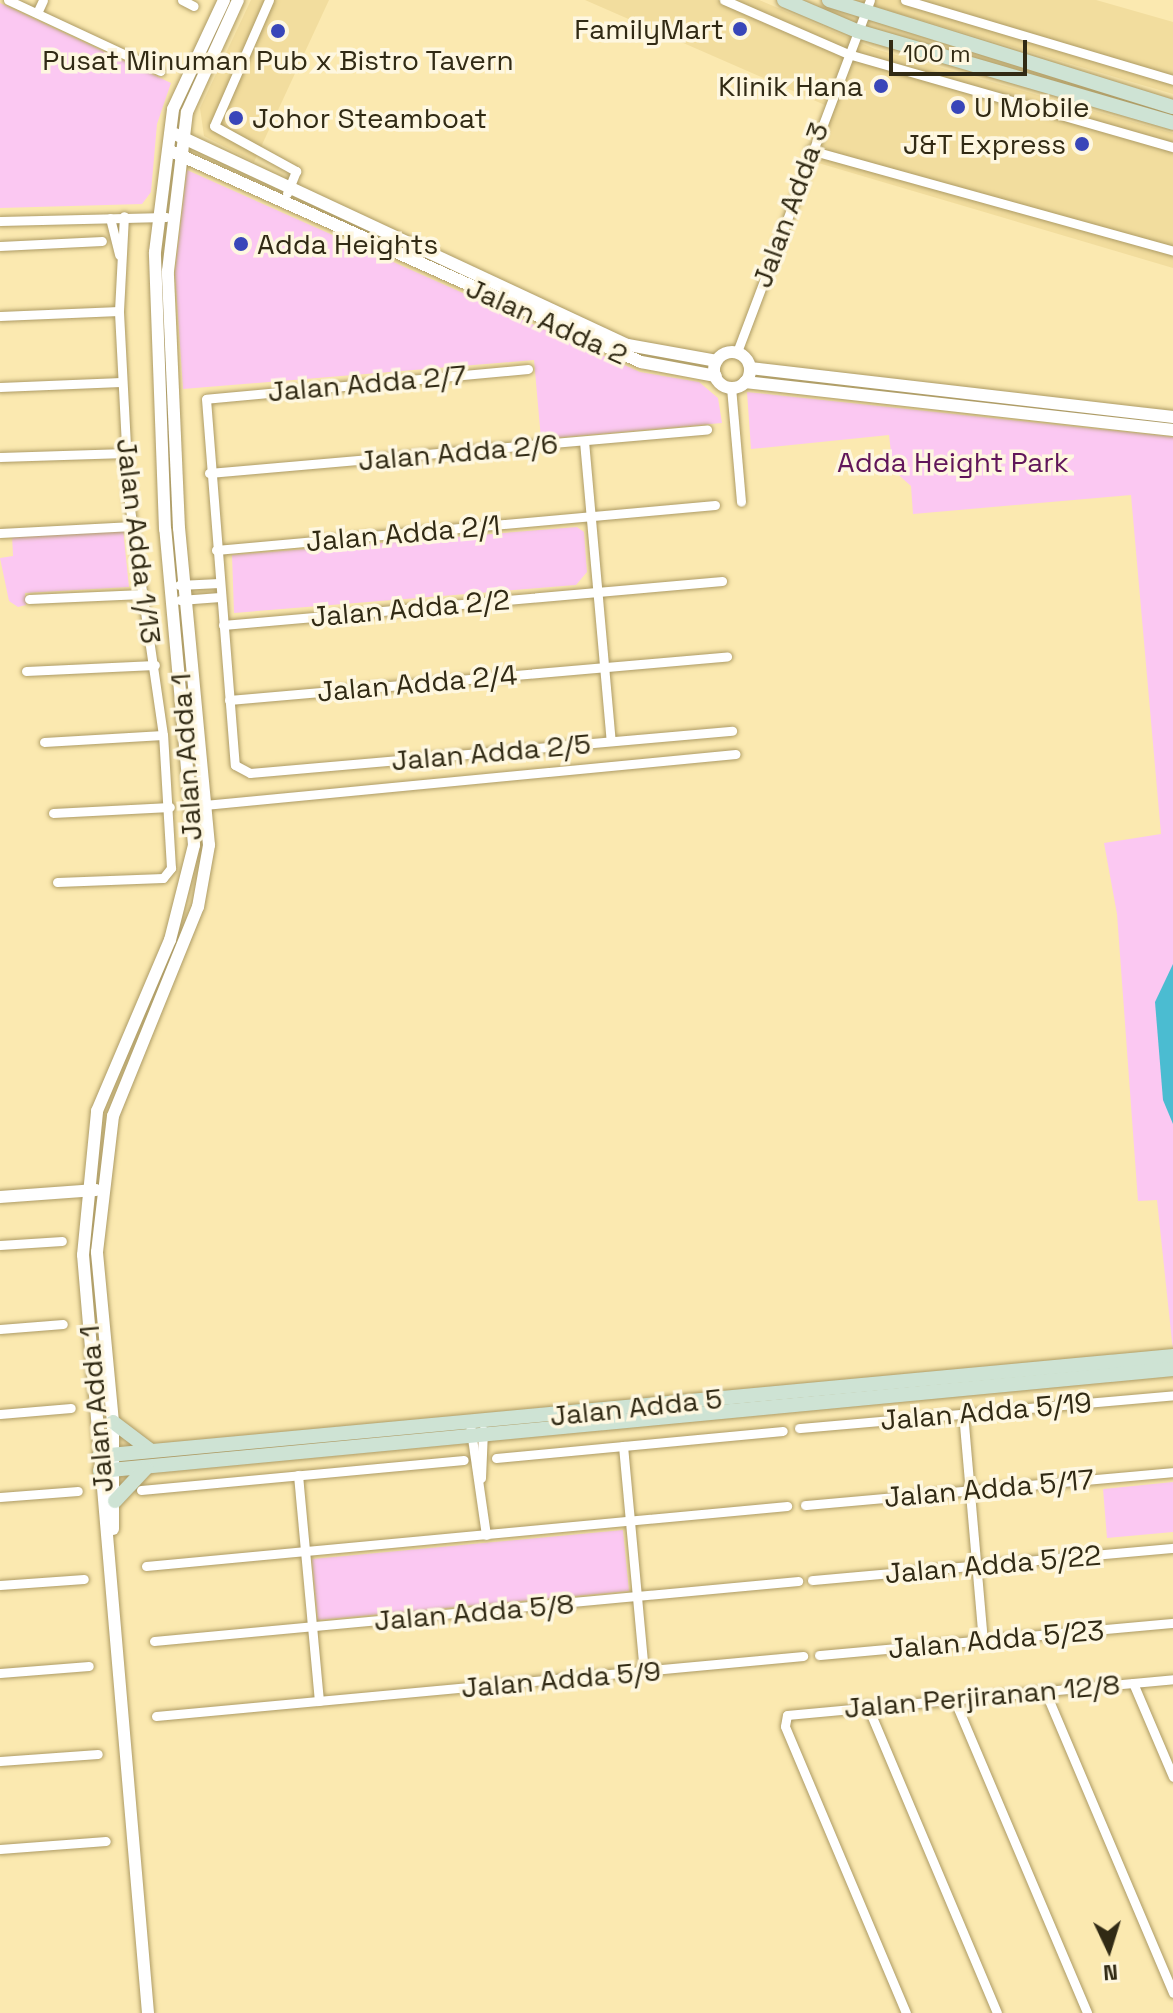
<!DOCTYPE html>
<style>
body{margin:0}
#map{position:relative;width:1173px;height:2013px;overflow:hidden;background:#fbe9b0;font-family:"Space Grotesk",sans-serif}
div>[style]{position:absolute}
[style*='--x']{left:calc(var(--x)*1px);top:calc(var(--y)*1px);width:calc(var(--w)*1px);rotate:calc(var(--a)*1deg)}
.built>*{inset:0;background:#f2dd9e}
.green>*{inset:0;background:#fbc8f2}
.water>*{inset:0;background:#4bbcd1}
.roads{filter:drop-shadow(0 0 2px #ad9b65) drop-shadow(0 0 2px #ad9b65)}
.minor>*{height:9px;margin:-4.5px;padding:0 4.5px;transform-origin:4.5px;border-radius:4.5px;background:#fff}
.tertiary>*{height:12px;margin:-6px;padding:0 6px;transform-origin:6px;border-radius:6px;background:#fff}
.tertiary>.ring{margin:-6px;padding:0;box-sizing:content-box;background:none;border:12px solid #fff;border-radius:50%}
.secondary>*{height:14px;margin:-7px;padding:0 7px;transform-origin:7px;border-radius:7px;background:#cee3d4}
.dots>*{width:22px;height:22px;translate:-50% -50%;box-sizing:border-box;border:4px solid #fef7e0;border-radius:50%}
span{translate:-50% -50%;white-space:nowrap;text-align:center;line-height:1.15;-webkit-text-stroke:7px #fef7e0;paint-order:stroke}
.poi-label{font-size:28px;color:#312a14}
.right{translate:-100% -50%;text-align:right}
.left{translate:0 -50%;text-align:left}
.street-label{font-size:28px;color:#312a14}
.park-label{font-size:28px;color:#61165a}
.north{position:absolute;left:1069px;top:1909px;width:80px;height:80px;-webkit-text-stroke:6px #fef7e0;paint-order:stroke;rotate:176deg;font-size:22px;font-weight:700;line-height:32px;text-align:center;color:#312a14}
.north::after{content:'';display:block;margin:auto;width:28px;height:36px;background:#312a14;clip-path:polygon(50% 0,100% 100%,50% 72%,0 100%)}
.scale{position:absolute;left:889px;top:40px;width:138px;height:36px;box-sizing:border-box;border:4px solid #312a14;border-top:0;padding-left:10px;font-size:24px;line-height:28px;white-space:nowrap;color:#312a14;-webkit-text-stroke:6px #fef7e0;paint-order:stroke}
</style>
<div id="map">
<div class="built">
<div style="clip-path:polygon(251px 0,329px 0,254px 162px,204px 136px,200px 108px)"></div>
<div style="clip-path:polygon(585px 0,759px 0,875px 49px,1173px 133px,1173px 268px,815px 162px,834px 109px)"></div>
<div style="clip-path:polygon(853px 0,1096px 0,1173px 22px,1173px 94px)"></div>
</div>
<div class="green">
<div style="clip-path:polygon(0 3px,171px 83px,157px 124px,151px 192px,142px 204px,0 208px)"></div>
<div style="clip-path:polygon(187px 170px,640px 372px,699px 382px,718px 398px,722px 423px,541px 439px,534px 360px,183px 389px,175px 273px)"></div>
<div style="clip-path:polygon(747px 392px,1173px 437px,1173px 1351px,1157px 1200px,1138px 1201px,1117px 914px,1104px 843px,1161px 834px,1131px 495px,913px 514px,911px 486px,893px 470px,889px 435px,751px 449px)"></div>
<div style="clip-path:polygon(577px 527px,584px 532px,587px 572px,576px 585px,234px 613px,232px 555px)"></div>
<div style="clip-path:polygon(123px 529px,129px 587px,25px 593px,26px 605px,18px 607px,9px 601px,0 558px,13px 556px,12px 534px)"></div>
<div style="clip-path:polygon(1173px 1482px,1173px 1532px,1107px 1538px,1103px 1489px)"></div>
<div style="clip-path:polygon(623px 1530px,629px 1591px,318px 1620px,312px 1559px)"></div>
</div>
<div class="water">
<div style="clip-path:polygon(1173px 964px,1173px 1124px,1163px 1100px,1155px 1002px)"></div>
</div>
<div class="roads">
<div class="minor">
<div style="--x:8;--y:0;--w:168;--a:25"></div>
<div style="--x:182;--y:0;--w:13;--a:27"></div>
<div style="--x:269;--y:0;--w:137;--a:113.6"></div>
<div style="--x:214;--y:126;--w:94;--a:28.8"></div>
<div style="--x:296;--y:171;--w:24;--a:112"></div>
<div style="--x:724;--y:0;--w:135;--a:23.5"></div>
<div style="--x:848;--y:54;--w:338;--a:16"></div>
<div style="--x:905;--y:0;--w:280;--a:16.6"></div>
<div style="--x:37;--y:13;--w:14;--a:-65"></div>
<div style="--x:810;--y:150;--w:377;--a:15.5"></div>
<div style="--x:110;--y:218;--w:38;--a:76"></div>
<div style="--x:0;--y:221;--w:166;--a:-1.4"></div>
<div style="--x:0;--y:246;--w:102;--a:-2.8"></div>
<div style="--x:0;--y:316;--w:119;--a:-2.4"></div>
<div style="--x:737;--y:352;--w:376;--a:-69.3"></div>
<div style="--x:528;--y:369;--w:323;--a:174.7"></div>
<div style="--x:206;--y:399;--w:367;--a:85.5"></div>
<div style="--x:235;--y:765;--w:17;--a:28"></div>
<div style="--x:250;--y:773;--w:484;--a:-5"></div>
<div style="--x:0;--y:387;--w:121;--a:-2.4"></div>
<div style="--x:731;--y:387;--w:115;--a:85"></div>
<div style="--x:584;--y:441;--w:301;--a:84.9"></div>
<div style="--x:0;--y:457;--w:126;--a:-1.8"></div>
<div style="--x:209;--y:473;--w:500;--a:-5"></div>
<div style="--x:0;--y:533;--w:133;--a:-3"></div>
<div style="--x:216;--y:550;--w:501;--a:-5.15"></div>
<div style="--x:179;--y:585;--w:40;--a:-2.9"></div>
<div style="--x:29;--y:599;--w:114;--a:-2.5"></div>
<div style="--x:180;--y:600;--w:40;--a:-4.3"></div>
<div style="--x:223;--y:625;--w:501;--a:-5.04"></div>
<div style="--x:26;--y:671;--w:129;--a:-2.7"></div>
<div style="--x:229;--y:700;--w:500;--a:-5"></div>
<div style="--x:44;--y:742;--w:119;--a:-3.4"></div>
<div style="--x:194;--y:806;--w:544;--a:-5.48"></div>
<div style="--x:53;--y:813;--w:117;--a:-2.9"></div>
<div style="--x:57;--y:882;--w:106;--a:-2.2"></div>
<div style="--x:163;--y:878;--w:13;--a:-51"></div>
<div style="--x:171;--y:868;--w:133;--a:-93.4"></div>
<div style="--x:163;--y:735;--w:234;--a:-98.3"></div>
<div style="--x:129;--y:503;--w:192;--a:-93"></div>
<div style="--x:119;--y:311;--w:95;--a:-87"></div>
<div style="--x:0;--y:1245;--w:62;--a:-3.7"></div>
<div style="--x:0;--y:1329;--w:63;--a:-4.5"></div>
<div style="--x:963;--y:1413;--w:228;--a:85"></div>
<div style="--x:0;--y:1414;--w:71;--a:-4.8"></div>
<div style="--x:470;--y:1424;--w:112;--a:81.8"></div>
<div style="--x:799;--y:1428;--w:375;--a:-5"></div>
<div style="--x:623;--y:1446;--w:226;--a:84.7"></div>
<div style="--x:496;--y:1458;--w:288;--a:-5.4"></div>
<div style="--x:298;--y:1475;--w:227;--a:84.7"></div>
<div style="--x:481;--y:1478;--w:48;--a:-87.6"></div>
<div style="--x:141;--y:1490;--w:324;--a:-5.3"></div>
<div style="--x:0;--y:1497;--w:78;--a:-4.4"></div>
<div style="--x:805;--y:1505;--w:369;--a:-5.1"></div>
<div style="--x:146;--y:1566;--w:644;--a:-5.35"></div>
<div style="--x:812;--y:1580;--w:362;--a:-5.1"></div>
<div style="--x:0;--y:1585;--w:84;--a:-4.1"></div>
<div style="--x:154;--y:1641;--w:647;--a:-5.32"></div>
<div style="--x:819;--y:1655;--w:355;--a:-5.2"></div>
<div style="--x:0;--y:1673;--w:89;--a:-4.5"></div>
<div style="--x:1133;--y:1683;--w:102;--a:66.9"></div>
<div style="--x:1045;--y:1691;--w:328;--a:67"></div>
<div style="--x:954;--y:1699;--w:341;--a:67"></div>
<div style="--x:867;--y:1705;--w:334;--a:67.1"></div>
<div style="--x:156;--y:1716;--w:650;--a:-5.3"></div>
<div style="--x:0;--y:1761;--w:98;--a:-4.1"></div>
<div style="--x:0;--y:1849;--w:106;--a:-4.3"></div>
<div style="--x:906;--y:2013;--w:311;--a:-112.9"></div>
<div style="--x:785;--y:1726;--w:11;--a:-80"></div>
<div style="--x:787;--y:1715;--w:388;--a:-5.3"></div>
</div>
<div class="tertiary">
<div style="--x:175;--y:134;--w:500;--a:25"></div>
<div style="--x:628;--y:345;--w:90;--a:10.2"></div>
<div style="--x:173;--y:152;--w:513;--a:24.17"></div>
<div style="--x:641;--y:362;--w:76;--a:10.6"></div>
<div class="ring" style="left:714px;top:352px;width:24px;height:24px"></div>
<div style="--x:750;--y:368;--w:426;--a:6.6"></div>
<div style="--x:745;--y:382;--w:431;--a:6.4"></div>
<div style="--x:0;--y:1197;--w:96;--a:-4.2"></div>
<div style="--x:113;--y:1529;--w:107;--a:-90"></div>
<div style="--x:113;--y:1422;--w:171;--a:-95.4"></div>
<div style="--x:97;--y:1252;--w:137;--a:-83.3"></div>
<div style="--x:113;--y:1116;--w:226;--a:-67.9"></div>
<div style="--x:198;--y:907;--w:63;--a:-79.9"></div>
<div style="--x:209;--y:845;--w:318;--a:-95.4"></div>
<div style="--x:179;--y:528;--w:257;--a:-92.5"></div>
<div style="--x:168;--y:271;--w:160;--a:-83.2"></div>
<div style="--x:187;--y:112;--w:123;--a:-65.5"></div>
<div style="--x:148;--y:2013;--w:761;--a:-94.9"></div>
<div style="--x:83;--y:1255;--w:145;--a:-84.4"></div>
<div style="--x:97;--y:1111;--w:186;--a:-66.9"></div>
<div style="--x:170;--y:940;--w:98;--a:-75.8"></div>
<div style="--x:194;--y:845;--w:317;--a:-95.2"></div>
<div style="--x:165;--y:529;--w:277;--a:-92.1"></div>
<div style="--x:155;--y:252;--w:144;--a:-82.8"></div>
<div style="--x:173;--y:109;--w:120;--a:-64.9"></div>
</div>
<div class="secondary">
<div style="--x:784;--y:0;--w:79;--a:23"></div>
<div style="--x:857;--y:31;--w:329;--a:16.2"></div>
<div style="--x:829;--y:0;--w:360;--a:17.3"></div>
<div style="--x:113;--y:1422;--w:46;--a:37.1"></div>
<div style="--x:99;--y:1456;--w:1079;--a:-5.32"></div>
<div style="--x:100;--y:1471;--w:1078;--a:-5.43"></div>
<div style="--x:115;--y:1501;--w:45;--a:-46.8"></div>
</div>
</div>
<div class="dots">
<div style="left:740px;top:29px;background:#3946b9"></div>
<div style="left:278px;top:31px;background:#3946b9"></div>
<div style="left:881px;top:86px;background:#3946b9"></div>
<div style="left:958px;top:107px;background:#3946b9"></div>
<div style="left:236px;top:118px;background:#3946b9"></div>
<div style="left:1082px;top:144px;background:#3946b9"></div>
<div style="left:241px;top:244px;background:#3946b9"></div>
</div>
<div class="poi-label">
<span class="right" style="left:724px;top:29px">FamilyMart</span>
<span style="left:278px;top:60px">Pusat Minuman Pub x Bistro Tavern</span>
<span class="right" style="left:863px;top:86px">Klinik Hana</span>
<span class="left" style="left:974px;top:107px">U Mobile</span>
<span class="left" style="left:252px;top:118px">Johor Steamboat</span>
<span class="right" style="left:1066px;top:144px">J&amp;T Express</span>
<span class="left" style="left:257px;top:244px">Adda Heights</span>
</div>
<div class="street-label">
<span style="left:790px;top:205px;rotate:-70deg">Jalan Adda 3</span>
<span style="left:547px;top:321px;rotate:24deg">Jalan Adda 2</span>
<span style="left:367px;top:383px;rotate:-5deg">Jalan Adda 2/7</span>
<span style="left:458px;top:452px;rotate:-5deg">Jalan Adda 2/6</span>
<span style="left:403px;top:533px;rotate:-5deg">Jalan Adda 2/1</span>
<span style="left:139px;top:541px;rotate:83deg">Jalan Adda 1/13</span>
<span style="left:410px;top:608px;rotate:-5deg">Jalan Adda 2/2</span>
<span style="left:417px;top:683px;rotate:-5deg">Jalan Adda 2/4</span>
<span style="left:491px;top:752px;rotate:-5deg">Jalan Adda 2/5</span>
<span style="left:186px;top:757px;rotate:-94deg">Jalan Adda 1</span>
<span style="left:636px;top:1407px;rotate:-6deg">Jalan Adda 5</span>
<span style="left:96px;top:1409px;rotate:-95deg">Jalan Adda 1</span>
<span style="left:986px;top:1411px;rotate:-5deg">Jalan Adda 5/19</span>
<span style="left:989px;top:1488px;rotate:-5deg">Jalan Adda 5/17</span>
<span style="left:993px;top:1564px;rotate:-5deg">Jalan Adda 5/22</span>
<span style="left:474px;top:1612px;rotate:-5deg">Jalan Adda 5/8</span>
<span style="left:996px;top:1639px;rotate:-5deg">Jalan Adda 5/23</span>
<span style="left:561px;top:1679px;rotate:-5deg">Jalan Adda 5/9</span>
<span style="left:982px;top:1696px;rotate:-5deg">Jalan Perjiranan 12/8</span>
</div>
<div class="park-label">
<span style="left:953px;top:462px">Adda Height Park</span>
</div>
<div class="north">N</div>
<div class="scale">100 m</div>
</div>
